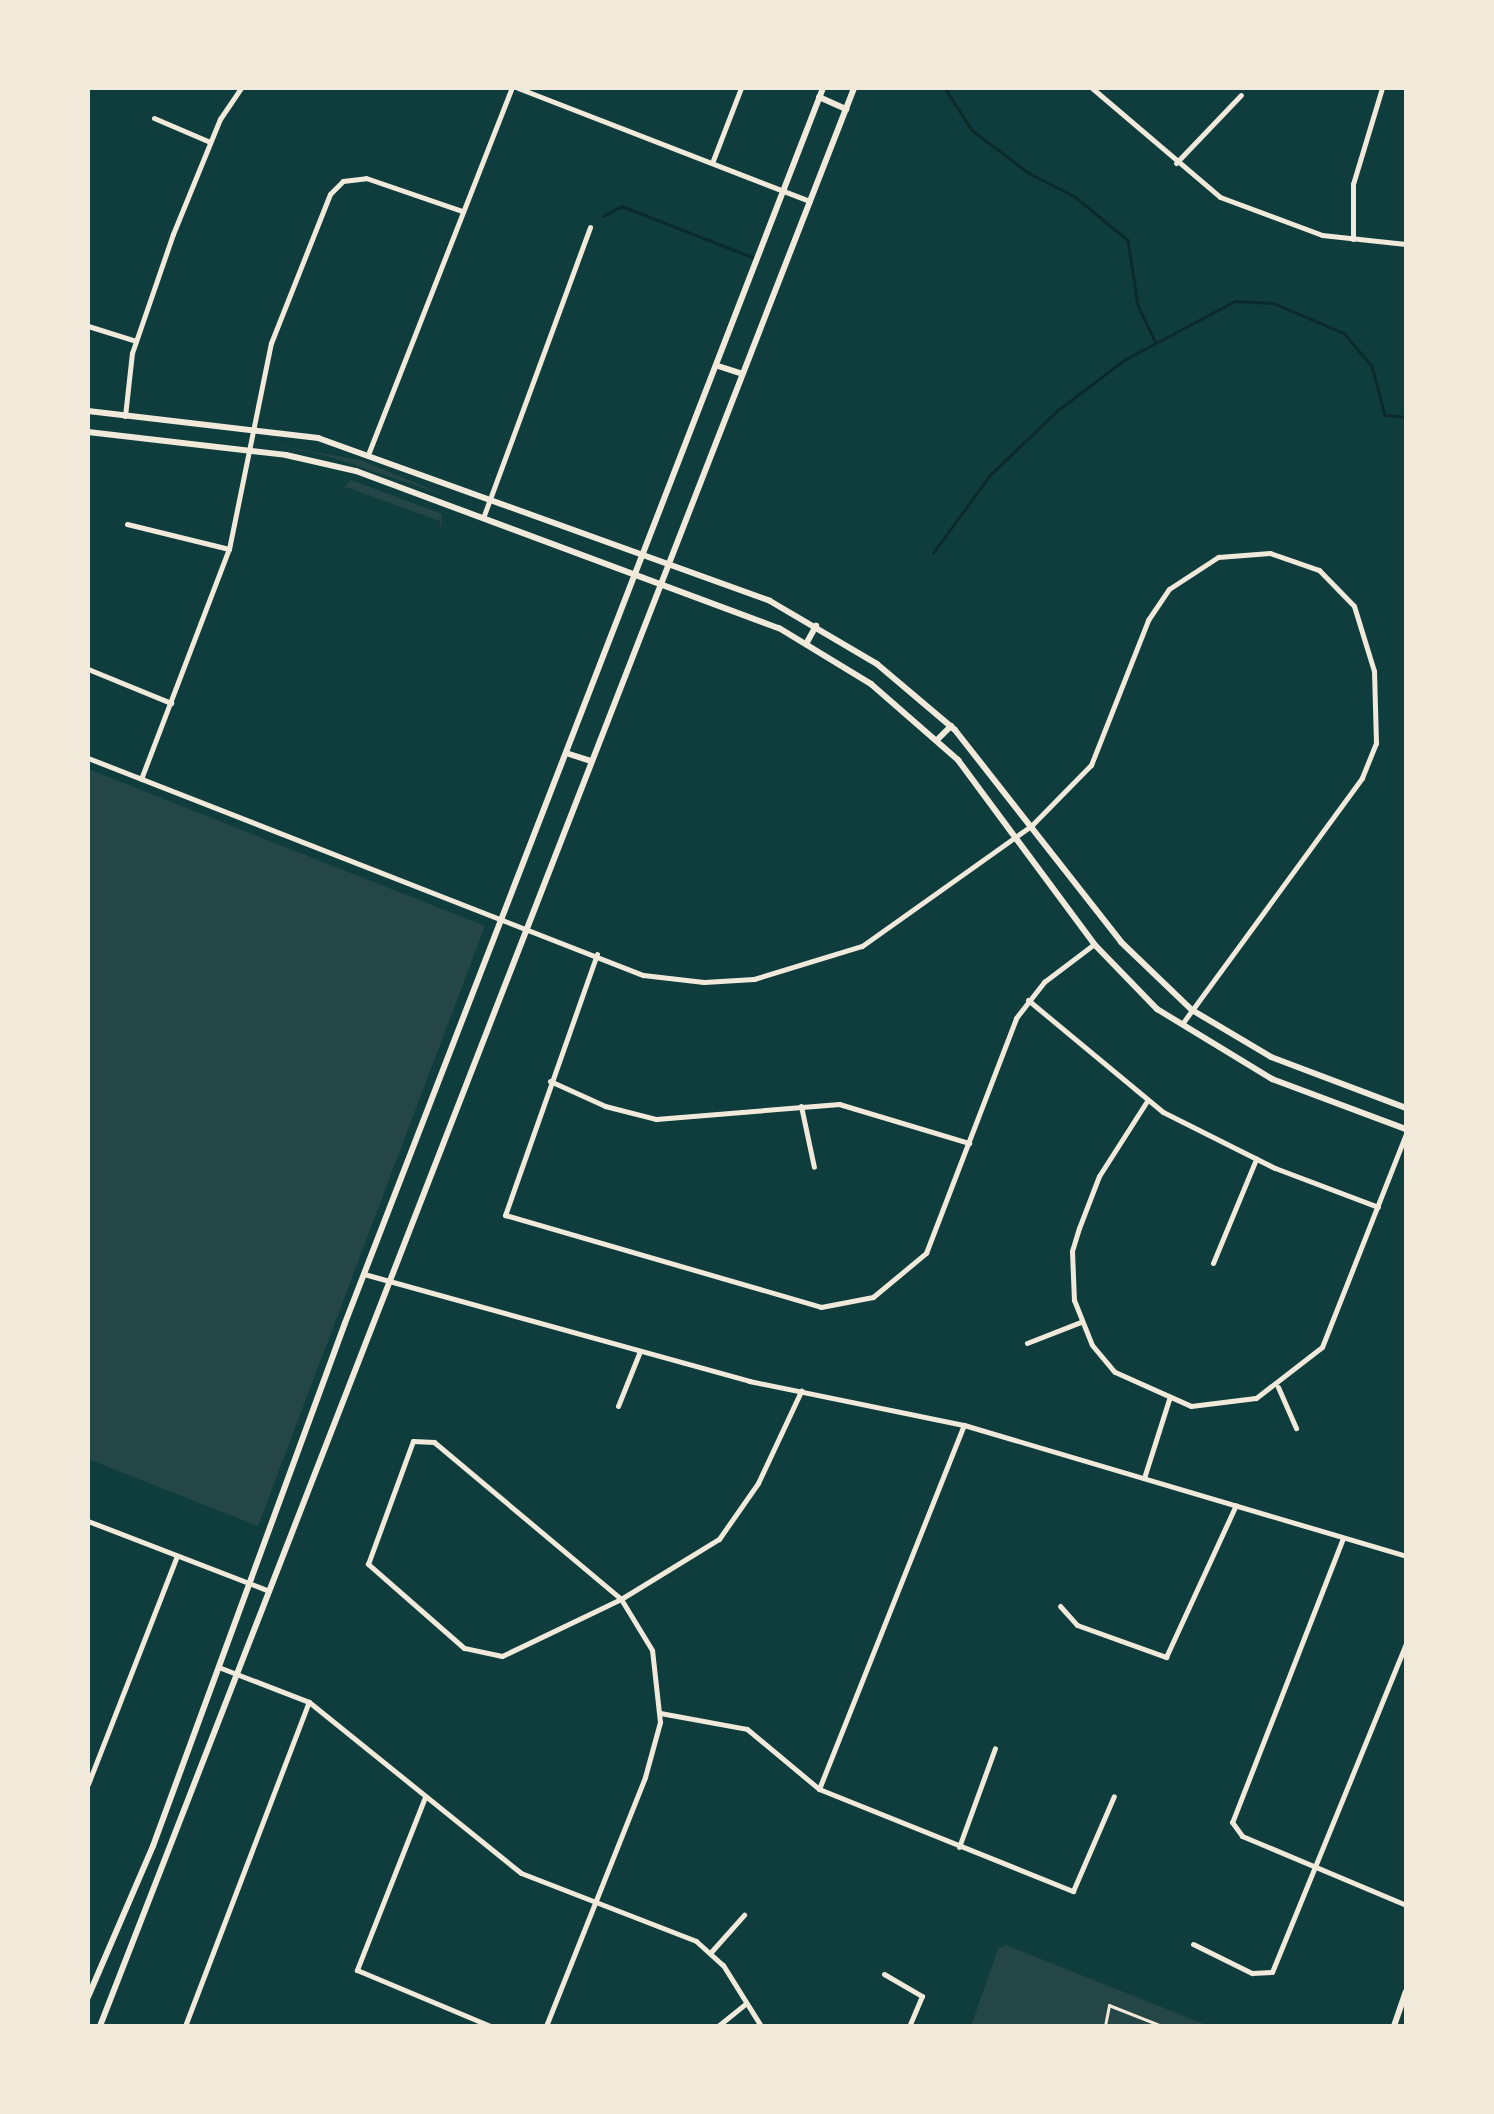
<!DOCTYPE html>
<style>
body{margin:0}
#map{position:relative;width:1494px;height:2114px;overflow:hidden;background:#0f3d3e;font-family:Commissioner,sans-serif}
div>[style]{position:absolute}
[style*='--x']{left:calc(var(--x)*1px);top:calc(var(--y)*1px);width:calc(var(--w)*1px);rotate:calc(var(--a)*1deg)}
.green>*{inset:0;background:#244646}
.stream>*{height:2.5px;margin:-1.25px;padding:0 1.25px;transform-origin:1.25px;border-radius:1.25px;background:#0a2a2b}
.service>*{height:2.5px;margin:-1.25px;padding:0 1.25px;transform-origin:1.25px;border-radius:1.25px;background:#f1e9da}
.minor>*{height:5px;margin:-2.5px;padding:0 2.5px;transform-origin:2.5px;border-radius:2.5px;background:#f1e9da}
.tertiary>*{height:5px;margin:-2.5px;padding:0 2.5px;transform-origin:2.5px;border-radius:2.5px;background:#f1e9da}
.secondary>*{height:6px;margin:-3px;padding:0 3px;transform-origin:3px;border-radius:3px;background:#f1e9da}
span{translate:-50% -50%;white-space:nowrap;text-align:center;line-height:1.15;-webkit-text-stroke:10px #f1e9da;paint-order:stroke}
.frame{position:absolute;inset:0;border:90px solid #f1e9da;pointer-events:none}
</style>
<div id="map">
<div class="green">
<div style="clip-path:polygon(269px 444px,361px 460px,447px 496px,327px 456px)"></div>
<div style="clip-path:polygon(351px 480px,442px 514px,441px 530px,440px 521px,346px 487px,340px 491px)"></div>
<div style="clip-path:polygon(88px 769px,485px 926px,258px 1526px,88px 1459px)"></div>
<div style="clip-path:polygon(1006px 1945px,1209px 2026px,971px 2026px,998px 1949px)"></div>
</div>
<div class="stream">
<div style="--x:945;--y:88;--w:50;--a:57.3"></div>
<div style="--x:972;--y:130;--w:71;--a:37"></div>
<div style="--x:1029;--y:173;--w:51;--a:27.1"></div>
<div style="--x:1074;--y:196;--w:70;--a:39.2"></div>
<div style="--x:1128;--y:240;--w:66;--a:81.3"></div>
<div style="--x:1138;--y:305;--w:42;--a:64.7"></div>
<div style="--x:603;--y:216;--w:21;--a:-28"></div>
<div style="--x:622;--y:206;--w:145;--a:21.4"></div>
<div style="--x:933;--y:553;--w:97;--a:-53.8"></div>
<div style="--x:990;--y:475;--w:94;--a:-43.7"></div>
<div style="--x:1058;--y:410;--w:83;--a:-37.1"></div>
<div style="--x:1124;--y:360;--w:126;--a:-28"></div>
<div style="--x:1235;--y:301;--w:38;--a:3"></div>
<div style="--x:1273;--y:303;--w:77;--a:22.9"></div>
<div style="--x:1344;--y:333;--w:43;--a:49.7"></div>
<div style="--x:1372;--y:366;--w:51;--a:75.1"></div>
<div style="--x:1385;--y:415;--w:21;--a:5"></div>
</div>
<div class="service">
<div style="--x:1105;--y:2026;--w:21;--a:-79"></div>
<div style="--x:1109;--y:2005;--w:57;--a:21.6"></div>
</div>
<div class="minor">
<div style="--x:518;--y:88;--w:313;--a:21.2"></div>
<div style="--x:1092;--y:88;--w:168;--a:40.4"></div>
<div style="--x:1220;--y:197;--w:109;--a:20.4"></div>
<div style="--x:1322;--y:235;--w:84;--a:6.1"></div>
<div style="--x:154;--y:118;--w:61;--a:23.2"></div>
<div style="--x:712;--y:163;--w:80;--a:-68.9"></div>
<div style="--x:1176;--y:163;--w:94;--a:-46.3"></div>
<div style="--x:1353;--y:239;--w:55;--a:-90"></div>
<div style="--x:1353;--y:184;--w:100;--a:-73.2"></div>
<div style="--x:88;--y:326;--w:50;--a:17.4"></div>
<div style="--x:125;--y:416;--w:63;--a:-83.7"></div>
<div style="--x:132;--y:353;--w:126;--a:-71"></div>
<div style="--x:173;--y:234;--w:124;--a:-67.8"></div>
<div style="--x:220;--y:119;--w:37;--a:-56"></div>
<div style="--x:369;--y:452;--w:391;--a:-68.6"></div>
<div style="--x:483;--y:518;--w:310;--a:-69.8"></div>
<div style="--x:127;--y:524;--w:105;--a:13.8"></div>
<div style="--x:88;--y:669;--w:90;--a:22.3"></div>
<div style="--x:88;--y:758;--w:596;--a:21.36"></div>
<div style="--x:643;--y:975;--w:61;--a:6.5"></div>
<div style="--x:704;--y:982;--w:50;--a:-3.4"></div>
<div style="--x:754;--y:979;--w:113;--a:-17"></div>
<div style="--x:862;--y:946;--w:209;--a:-35.4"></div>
<div style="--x:1032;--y:825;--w:84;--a:-45.5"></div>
<div style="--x:1091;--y:765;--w:156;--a:-68.5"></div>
<div style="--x:1148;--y:620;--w:37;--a:-56"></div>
<div style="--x:1169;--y:589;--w:59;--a:-33.1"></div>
<div style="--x:1218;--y:557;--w:52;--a:-4.4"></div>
<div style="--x:1270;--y:553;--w:52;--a:19.1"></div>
<div style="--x:1319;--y:570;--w:50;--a:45.8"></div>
<div style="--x:1354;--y:606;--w:68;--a:72.9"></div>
<div style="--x:1374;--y:671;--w:72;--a:88.4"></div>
<div style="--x:1376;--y:743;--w:38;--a:112"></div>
<div style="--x:1362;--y:778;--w:305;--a:126.2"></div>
<div style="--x:141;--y:779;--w:246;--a:-69.1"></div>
<div style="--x:229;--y:549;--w:210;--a:-78.5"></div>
<div style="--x:271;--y:343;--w:160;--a:-68.4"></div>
<div style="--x:330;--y:194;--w:18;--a:-45"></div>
<div style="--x:343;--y:181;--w:23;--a:-7"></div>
<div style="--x:366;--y:178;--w:102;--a:19"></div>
<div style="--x:597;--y:954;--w:277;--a:109.4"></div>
<div style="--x:505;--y:1215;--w:329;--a:16.2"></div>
<div style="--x:821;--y:1307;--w:53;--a:-10.9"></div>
<div style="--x:873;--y:1297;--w:69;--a:-39.7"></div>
<div style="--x:926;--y:1253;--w:252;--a:-69"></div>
<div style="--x:1016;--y:1018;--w:46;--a:-52.1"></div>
<div style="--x:1044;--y:982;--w:63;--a:-37.2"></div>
<div style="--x:1028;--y:1000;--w:175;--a:39.7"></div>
<div style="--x:1163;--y:1112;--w:125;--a:26.6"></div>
<div style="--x:1275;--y:1168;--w:110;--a:20.7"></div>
<div style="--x:550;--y:1081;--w:60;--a:24.4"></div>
<div style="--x:605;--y:1106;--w:53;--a:14.3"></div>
<div style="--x:656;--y:1119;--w:184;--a:-4.7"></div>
<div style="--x:839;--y:1104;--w:136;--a:16.7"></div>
<div style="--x:1147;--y:1101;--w:89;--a:122.6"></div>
<div style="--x:1099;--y:1176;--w:56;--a:111"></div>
<div style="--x:1079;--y:1228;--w:24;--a:107"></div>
<div style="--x:1072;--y:1251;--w:49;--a:87.7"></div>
<div style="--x:1074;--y:1300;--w:48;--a:68.2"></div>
<div style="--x:1092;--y:1345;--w:35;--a:50"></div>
<div style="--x:1115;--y:1372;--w:83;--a:24.1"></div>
<div style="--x:1191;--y:1406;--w:65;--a:-7"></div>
<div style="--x:1256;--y:1398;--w:83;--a:-37.7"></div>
<div style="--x:1322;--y:1347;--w:229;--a:-68.5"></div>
<div style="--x:801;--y:1106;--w:62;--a:78"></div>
<div style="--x:1213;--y:1263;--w:113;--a:-67.5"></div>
<div style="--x:1027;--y:1343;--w:58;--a:-21.3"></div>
<div style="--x:1278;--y:1387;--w:45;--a:66.3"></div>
<div style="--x:618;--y:1406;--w:59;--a:-68.2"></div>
<div style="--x:413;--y:1441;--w:21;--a:3"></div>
<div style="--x:434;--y:1442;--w:244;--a:40"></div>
<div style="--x:621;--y:1599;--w:132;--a:154.4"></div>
<div style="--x:502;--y:1656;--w:39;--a:-168"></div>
<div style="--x:464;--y:1648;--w:128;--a:-138.8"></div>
<div style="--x:368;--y:1564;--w:131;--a:-69.9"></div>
<div style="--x:1144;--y:1478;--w:83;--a:-72.4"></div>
<div style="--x:88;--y:1521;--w:194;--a:21.1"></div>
<div style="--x:1343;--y:1538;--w:305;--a:111.3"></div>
<div style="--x:1232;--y:1822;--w:17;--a:54"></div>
<div style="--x:1242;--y:1836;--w:178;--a:22.8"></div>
<div style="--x:1060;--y:1606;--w:25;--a:48"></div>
<div style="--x:1077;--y:1625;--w:95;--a:19.8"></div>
<div style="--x:1166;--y:1657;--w:167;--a:-65.3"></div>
<div style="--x:221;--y:1668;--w:94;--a:21.1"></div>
<div style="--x:309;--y:1702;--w:272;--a:38.9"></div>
<div style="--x:521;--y:1873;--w:188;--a:21.2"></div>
<div style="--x:696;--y:1941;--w:36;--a:42"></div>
<div style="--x:723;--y:1965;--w:72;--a:58.1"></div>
<div style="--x:660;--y:1713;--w:88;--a:10.4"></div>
<div style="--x:747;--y:1729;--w:94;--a:39.8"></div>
<div style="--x:819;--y:1789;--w:274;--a:21.9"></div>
<div style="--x:1073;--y:1891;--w:103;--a:-66.7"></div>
<div style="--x:88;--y:1784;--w:245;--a:-68.7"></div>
<div style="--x:819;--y:1789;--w:392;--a:-68.3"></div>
<div style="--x:425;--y:1797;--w:186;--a:111.5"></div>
<div style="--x:357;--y:1970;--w:144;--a:22.8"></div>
<div style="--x:959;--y:1847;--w:105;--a:-70"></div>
<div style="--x:1193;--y:1944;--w:66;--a:26.2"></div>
<div style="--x:1252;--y:1973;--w:20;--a:-3"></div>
<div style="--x:1272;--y:1972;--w:355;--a:-67.8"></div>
<div style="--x:711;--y:1952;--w:50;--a:-48.3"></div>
<div style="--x:884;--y:1974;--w:44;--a:30.1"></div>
<div style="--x:922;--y:1996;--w:33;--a:113"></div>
<div style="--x:185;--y:2026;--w:347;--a:-69.1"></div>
<div style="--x:546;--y:2026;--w:268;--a:-68.3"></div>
<div style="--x:645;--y:1777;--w:57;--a:-74.7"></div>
<div style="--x:660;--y:1722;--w:72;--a:-96.3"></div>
<div style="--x:652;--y:1650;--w:60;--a:-121.3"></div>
<div style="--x:621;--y:1599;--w:115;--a:-31.5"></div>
<div style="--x:719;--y:1539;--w:68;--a:-55.1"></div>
<div style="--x:758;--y:1483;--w:102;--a:-64.9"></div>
<div style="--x:718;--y:2026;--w:36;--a:-39"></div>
</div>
<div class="tertiary">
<div style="--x:364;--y:1274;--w:400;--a:15.5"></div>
<div style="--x:749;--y:1381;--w:219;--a:11.6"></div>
<div style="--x:964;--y:1425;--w:461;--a:16.5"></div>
</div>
<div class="secondary">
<div style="--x:819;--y:97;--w:30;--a:24"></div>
<div style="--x:718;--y:366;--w:25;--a:18"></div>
<div style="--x:88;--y:411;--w:232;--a:6.7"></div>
<div style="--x:318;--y:438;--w:480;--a:19.8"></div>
<div style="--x:770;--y:601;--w:124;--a:30.5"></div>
<div style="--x:877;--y:664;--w:102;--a:40.2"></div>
<div style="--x:955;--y:730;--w:269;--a:51.9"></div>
<div style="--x:1121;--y:942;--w:98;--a:43.8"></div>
<div style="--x:1192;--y:1010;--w:92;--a:30.7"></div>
<div style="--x:1271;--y:1057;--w:144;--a:20.7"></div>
<div style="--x:88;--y:432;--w:199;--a:6.6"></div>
<div style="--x:286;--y:455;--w:72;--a:12.9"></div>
<div style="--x:356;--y:471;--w:451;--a:20.4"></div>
<div style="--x:779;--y:628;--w:108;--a:31.3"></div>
<div style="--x:871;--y:684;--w:116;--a:41.1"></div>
<div style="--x:958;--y:760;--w:229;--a:53.5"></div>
<div style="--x:1094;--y:944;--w:91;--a:45.9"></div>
<div style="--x:1157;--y:1009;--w:135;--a:31.3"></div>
<div style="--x:1272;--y:1079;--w:143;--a:20.5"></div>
<div style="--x:806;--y:644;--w:21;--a:-61"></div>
<div style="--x:937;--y:740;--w:20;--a:-45"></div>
<div style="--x:566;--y:753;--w:25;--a:18"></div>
<div style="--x:88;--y:1997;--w:164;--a:-66.7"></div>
<div style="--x:153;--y:1846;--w:557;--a:-69.84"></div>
<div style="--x:345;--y:1323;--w:1324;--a:-68.84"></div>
<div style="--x:100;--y:2026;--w:2080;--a:-68.74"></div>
<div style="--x:1394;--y:2026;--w:36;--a:-71"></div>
</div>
<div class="frame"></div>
</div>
